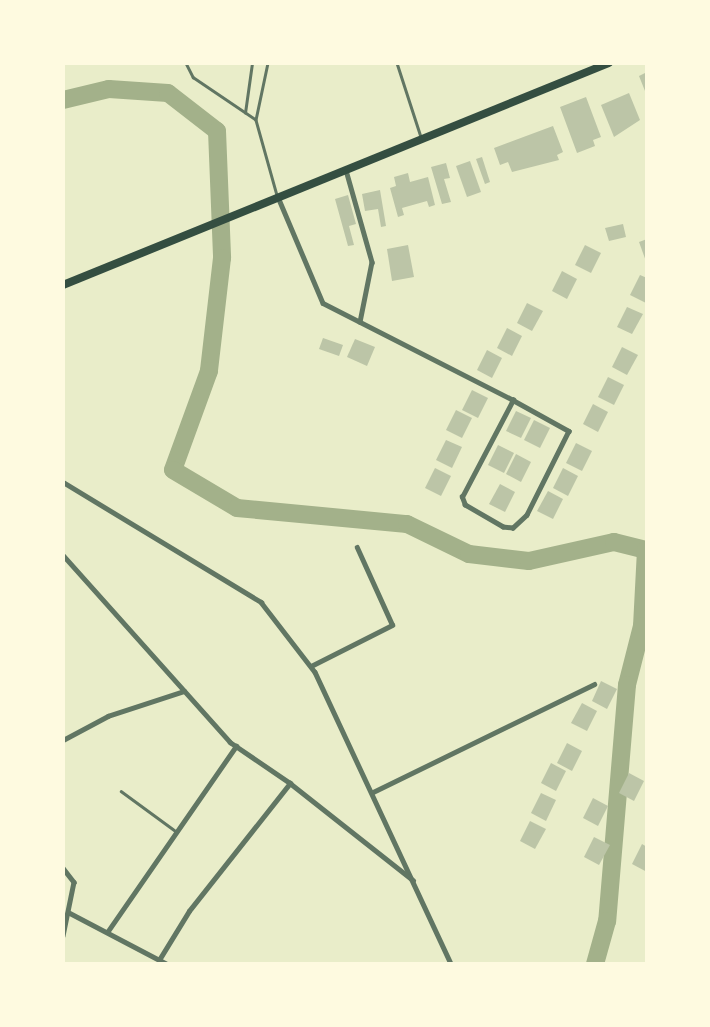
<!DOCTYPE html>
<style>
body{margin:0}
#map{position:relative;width:710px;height:1027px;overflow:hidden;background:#e9edc9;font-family:"DM Sans",sans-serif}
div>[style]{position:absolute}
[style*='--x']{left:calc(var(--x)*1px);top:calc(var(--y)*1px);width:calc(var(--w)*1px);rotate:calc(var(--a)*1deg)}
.river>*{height:18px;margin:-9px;padding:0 9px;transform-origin:9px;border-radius:9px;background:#a3b18a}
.building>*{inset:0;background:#bcc5a7}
.service>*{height:2.5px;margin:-1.25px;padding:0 1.25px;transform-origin:1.25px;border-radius:1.25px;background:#617663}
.minor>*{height:4.5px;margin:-2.25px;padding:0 2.25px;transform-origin:2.25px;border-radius:2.25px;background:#617663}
.trunk>*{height:8px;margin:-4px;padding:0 4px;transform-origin:4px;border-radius:4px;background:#344e41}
span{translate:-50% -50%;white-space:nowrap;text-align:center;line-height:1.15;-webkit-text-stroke:7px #fefae0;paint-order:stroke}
.frame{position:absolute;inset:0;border:65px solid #fefae0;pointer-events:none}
</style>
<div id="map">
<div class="river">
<div style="--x:63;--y:100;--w:47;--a:-13.4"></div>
<div style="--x:109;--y:89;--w:59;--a:3.9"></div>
<div style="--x:168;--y:93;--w:62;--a:37.8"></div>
<div style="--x:217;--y:131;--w:127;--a:87.7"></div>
<div style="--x:222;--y:258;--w:114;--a:96.6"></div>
<div style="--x:209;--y:371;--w:105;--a:110"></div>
<div style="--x:173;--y:470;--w:74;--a:30.7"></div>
<div style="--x:237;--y:508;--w:171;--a:5.4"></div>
<div style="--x:407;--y:524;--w:69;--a:25.8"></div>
<div style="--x:469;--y:554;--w:60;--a:6.7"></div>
<div style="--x:529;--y:561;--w:87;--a:-12.6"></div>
<div style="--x:614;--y:542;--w:33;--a:14"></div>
<div style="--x:646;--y:550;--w:76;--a:93"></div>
<div style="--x:642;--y:626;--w:61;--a:104.3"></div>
<div style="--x:627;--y:685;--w:237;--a:94.8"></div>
<div style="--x:607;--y:921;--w:45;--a:105.6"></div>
</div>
<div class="building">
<div style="clip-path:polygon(647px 72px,647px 96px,639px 76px)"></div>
<div style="clip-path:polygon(629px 93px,640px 120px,614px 137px,601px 105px)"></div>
<div style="clip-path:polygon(586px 97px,601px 137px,593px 140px,595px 146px,577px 153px,560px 107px)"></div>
<div style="clip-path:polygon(553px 126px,563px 152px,557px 155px,559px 160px,512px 172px,508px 162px,500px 165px,494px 148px)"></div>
<div style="clip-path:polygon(482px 157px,490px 182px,485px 184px,476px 159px)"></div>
<div style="clip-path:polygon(470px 161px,481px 192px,467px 197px,456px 166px)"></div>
<div style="clip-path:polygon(446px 163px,450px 178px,444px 179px,451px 202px,442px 204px,431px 167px)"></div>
<div style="clip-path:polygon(408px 173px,410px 182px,428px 177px,435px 205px,429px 207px,427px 201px,402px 208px,404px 215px,398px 217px,390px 188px,396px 186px,394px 177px)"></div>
<div style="clip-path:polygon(380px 190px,386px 226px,381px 227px,378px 209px,365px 211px,362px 194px)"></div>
<div style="clip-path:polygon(348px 195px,356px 224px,349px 226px,354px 245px,348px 246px,335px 199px)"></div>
<div style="clip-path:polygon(623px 224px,626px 237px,609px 241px,605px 228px)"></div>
<div style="clip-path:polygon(647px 239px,647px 264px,639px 242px)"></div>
<div style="clip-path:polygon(408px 245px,414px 277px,392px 281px,387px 249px)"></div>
<div style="clip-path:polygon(585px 245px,601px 253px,591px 273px,575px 265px)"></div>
<div style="clip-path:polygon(562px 271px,577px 279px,567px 299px,552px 291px)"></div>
<div style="clip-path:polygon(640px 275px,647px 278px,646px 303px,630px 295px)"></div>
<div style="clip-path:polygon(527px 303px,543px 311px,532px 331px,517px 323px)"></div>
<div style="clip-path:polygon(627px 307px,643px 314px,632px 334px,617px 327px)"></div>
<div style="clip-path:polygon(507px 328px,522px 336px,512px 356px,497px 348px)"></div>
<div style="clip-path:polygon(323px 338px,343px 345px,339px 356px,319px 349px)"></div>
<div style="clip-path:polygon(355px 339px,375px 347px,367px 366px,347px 357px)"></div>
<div style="clip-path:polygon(622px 347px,638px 355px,627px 375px,612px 367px)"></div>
<div style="clip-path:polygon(487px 350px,502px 358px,492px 378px,477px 370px)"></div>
<div style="clip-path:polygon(608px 377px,624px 385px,614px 405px,598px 397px)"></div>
<div style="clip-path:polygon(472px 390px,488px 398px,478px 418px,462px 410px)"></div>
<div style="clip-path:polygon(593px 404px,608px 412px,598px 432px,583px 424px)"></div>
<div style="clip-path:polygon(456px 410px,472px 418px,462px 438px,446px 430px)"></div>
<div style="clip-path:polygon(516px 411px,531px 418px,521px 438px,506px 431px)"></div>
<div style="clip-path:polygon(534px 420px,550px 428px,540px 448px,524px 440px)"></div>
<div style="clip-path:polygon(446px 440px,462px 447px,452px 468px,436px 460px)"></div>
<div style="clip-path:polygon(576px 443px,592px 451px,582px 471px,566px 463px)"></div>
<div style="clip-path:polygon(498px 445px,514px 453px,504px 473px,488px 465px)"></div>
<div style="clip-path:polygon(516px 454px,531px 462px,521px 482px,506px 474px)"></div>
<div style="clip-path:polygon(435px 468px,451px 476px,441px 496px,425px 488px)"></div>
<div style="clip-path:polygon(563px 468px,578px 476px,568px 496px,553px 488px)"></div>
<div style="clip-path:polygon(500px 484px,515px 492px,505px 512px,489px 504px)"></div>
<div style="clip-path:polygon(548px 491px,563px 499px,553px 519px,537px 511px)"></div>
<div style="clip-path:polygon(601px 681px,617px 689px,607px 709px,592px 701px)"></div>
<div style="clip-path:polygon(582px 703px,597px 711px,587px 731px,571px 723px)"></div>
<div style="clip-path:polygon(567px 743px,582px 751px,572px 771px,557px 763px)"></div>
<div style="clip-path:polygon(551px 763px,566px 771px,556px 791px,541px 783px)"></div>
<div style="clip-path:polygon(629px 773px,644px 781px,634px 801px,619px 793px)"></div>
<div style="clip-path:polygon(541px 793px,556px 800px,546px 821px,531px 813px)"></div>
<div style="clip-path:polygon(593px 798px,608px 806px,598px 826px,583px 818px)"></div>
<div style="clip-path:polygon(530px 821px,546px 829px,535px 849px,520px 841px)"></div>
<div style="clip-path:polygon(594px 837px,610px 845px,599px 865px,584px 857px)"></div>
<div style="clip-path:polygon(642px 844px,647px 847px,647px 872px,632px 864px)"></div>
</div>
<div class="service">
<div style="--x:186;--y:63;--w:16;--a:63"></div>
<div style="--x:193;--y:77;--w:75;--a:34.1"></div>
<div style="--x:268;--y:63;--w:58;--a:101.9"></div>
<div style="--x:256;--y:120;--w:78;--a:74.4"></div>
<div style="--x:397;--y:63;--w:78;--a:72"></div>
<div style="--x:245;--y:113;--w:50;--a:-82"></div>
<div style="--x:121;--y:791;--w:66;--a:36.3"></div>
</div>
<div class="minor">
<div style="--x:346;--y:170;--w:96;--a:74.2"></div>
<div style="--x:372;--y:262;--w:61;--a:101.3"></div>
<div style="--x:278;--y:197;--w:115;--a:67"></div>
<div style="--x:323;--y:303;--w:213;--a:27"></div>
<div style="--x:513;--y:400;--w:64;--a:29"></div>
<div style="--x:569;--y:431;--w:94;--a:116.6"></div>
<div style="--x:527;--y:515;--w:19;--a:137"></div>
<div style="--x:513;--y:528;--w:10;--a:-174"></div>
<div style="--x:503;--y:527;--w:44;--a:-149.9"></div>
<div style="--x:465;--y:505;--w:9;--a:-111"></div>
<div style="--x:462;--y:497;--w:110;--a:-62.3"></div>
<div style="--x:63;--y:482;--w:232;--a:31.2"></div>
<div style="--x:261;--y:602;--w:88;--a:52.4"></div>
<div style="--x:315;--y:672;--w:322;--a:65"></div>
<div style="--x:63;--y:555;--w:251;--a:48.2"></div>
<div style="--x:230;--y:742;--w:73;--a:34.3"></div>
<div style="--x:290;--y:783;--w:157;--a:38.3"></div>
<div style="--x:311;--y:666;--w:91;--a:-26.8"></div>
<div style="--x:392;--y:625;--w:85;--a:-114.4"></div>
<div style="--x:63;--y:740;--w:51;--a:-28.1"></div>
<div style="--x:108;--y:716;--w:80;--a:-18.2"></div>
<div style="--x:373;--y:792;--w:246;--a:-26"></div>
<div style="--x:63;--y:868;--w:18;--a:52"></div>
<div style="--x:74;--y:882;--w:55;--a:101.5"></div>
<div style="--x:68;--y:912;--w:112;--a:27.7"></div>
<div style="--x:108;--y:931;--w:225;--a:-55.3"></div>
<div style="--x:159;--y:960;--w:57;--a:-58.5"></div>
<div style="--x:189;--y:911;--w:163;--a:-51.7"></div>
</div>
<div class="trunk">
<div style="--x:63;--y:285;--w:589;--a:-22.13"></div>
</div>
<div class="frame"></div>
</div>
